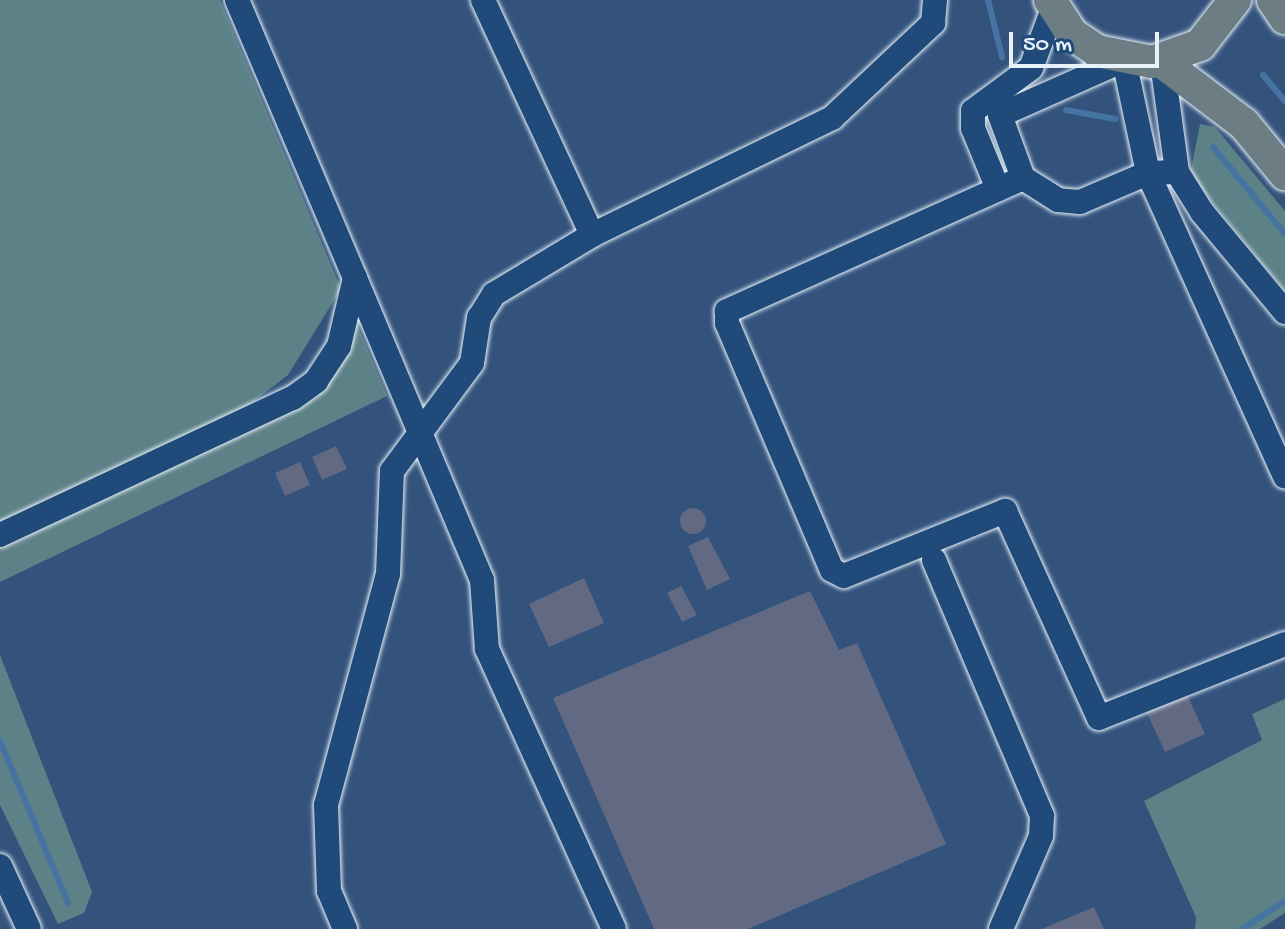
<!DOCTYPE html>
<style>
body{margin:0}
#map{position:relative;width:1285px;height:929px;overflow:hidden;background:#33537d;font-family:"Gochi Hand",sans-serif}
div>[style]{position:absolute}
[style*='--x']{left:calc(var(--x)*1px);top:calc(var(--y)*1px);width:calc(var(--w)*1px);rotate:calc(var(--a)*1deg)}
.green>*{inset:0;background:#5c8186}
.stream>*{height:6px;margin:-3px;padding:0 3px;transform-origin:3px;border-radius:3px;background:#4674a2}
.building>*{inset:0;background:#616983}
.round{border-radius:50%}
.roads{filter:drop-shadow(0 0 2px #e8f1f8) drop-shadow(0 0 2px #e8f1f8)}
.minor>*{height:24px;margin:-12px;padding:0 12px;transform-origin:12px;border-radius:12px;background:#1f4a7a}
.major>*{height:32px;margin:-16px;padding:0 16px;transform-origin:16px;border-radius:16px;background:#6c7e84}
span{translate:-50% -50%;white-space:nowrap;text-align:center;line-height:1.15;-webkit-text-stroke:6px #1f4a7a;paint-order:stroke}
.scale{position:absolute;left:1009px;top:32px;width:150px;height:36px;box-sizing:border-box;border:4px solid #e8f1f8;border-top:0;padding-left:10px;font-size:24px;line-height:28px;white-space:nowrap;color:#e8f1f8;-webkit-text-stroke:6px #1f4a7a;paint-order:stroke}
</style>
<div id="map">
<div class="green">
<div style="clip-path:polygon(0 0,220px 0,341px 289px,288px 375px,245px 408px,0 524px)"></div>
<div style="clip-path:polygon(1200px 124px,1215px 127px,1285px 211px,1285px 291px,1190px 175px)"></div>
<div style="clip-path:polygon(357px 324px,387px 396px,0 582px,0 543px,260px 423px)"></div>
<div style="clip-path:polygon(0 655px,92px 892px,84px 913px,58px 924px,0 805px)"></div>
<div style="clip-path:polygon(1285px 699px,1285px 913px,1260px 929px,1195px 929px,1196px 917px,1144px 801px,1262px 740px,1252px 714px)"></div>
</div>
<div class="stream">
<div style="--x:988;--y:0;--w:59;--a:76.2"></div>
<div style="--x:1263;--y:75;--w:34;--a:50"></div>
<div style="--x:1066;--y:110;--w:50;--a:10.4"></div>
<div style="--x:1213;--y:147;--w:113;--a:50.4"></div>
<div style="--x:0;--y:741;--w:176;--a:67.2"></div>
<div style="--x:1242;--y:929;--w:51;--a:-33.1"></div>
</div>
<div class="building">
<div style="clip-path:polygon(336px 446px,347px 469px,322px 480px,312px 457px)"></div>
<div style="clip-path:polygon(300px 462px,310px 485px,285px 496px,275px 473px)"></div>
<div class="round" style="left:680px;top:508px;width:26px;height:26px"></div>
<div style="clip-path:polygon(708px 537px,730px 579px,707px 590px,688px 546px)"></div>
<div style="clip-path:polygon(584px 578px,604px 623px,549px 647px,529px 604px)"></div>
<div style="clip-path:polygon(681px 586px,697px 615px,682px 622px,667px 593px)"></div>
<div style="clip-path:polygon(810px 591px,839px 650px,857px 643px,946px 844px,748px 929px,654px 929px,553px 698px)"></div>
<div style="clip-path:polygon(1178px 675px,1205px 734px,1165px 752px,1137px 692px)"></div>
<div style="clip-path:polygon(1094px 907px,1104px 929px,1042px 929px)"></div>
</div>
<div class="roads">
<div class="minor">
<div style="--x:483;--y:0;--w:259;--a:65.1"></div>
<div style="--x:1162;--y:62;--w:111;--a:82.2"></div>
<div style="--x:1023;--y:178;--w:325;--a:155.8"></div>
<div style="--x:727;--y:311;--w:12;--a:90"></div>
<div style="--x:727;--y:323;--w:268;--a:67"></div>
<div style="--x:832;--y:570;--w:13;--a:27"></div>
<div style="--x:844;--y:576;--w:174;--a:-22"></div>
<div style="--x:1005;--y:511;--w:227;--a:65.6"></div>
<div style="--x:1099;--y:718;--w:200;--a:-21.7"></div>
<div style="--x:998;--y:189;--w:66;--a:-112.3"></div>
<div style="--x:973;--y:128;--w:17;--a:-90"></div>
<div style="--x:973;--y:111;--w:72;--a:-36.6"></div>
<div style="--x:1031;--y:68;--w:63;--a:-69.6"></div>
<div style="--x:355;--y:278;--w:328;--a:67.2"></div>
<div style="--x:482;--y:580;--w:69;--a:85.9"></div>
<div style="--x:487;--y:649;--w:307;--a:65.6"></div>
<div style="--x:1285;--y:312;--w:130;--a:-129.7"></div>
<div style="--x:1202;--y:212;--w:47;--a:-122"></div>
<div style="--x:1177;--y:172;--w:29;--a:178"></div>
<div style="--x:1148;--y:173;--w:74;--a:156.9"></div>
<div style="--x:1080;--y:202;--w:22;--a:-175"></div>
<div style="--x:1058;--y:200;--w:41;--a:-147.8"></div>
<div style="--x:1023;--y:178;--w:67;--a:-110.1"></div>
<div style="--x:1000;--y:115;--w:136;--a:-23.9"></div>
<div style="--x:1124;--y:60;--w:116;--a:78"></div>
<div style="--x:1148;--y:173;--w:333;--a:65.7"></div>
<div style="--x:0;--y:535;--w:323;--a:-25.1"></div>
<div style="--x:293;--y:398;--w:29;--a:-36"></div>
<div style="--x:316;--y:381;--w:42;--a:-56.7"></div>
<div style="--x:339;--y:346;--w:70;--a:-76.8"></div>
<div style="--x:355;--y:278;--w:302;--a:-113"></div>
<div style="--x:934;--y:560;--w:278;--a:67.1"></div>
<div style="--x:1042;--y:816;--w:20;--a:93"></div>
<div style="--x:1041;--y:836;--w:101;--a:113.3"></div>
<div style="--x:0;--y:866;--w:69;--a:65.3"></div>
<div style="--x:345;--y:929;--w:41;--a:-112.8"></div>
<div style="--x:329;--y:891;--w:86;--a:-92"></div>
<div style="--x:326;--y:805;--w:239;--a:-75"></div>
<div style="--x:388;--y:574;--w:103;--a:-87.8"></div>
<div style="--x:392;--y:471;--w:134;--a:-53.5"></div>
<div style="--x:472;--y:363;--w:46;--a:-81.2"></div>
<div style="--x:479;--y:318;--w:28;--a:-58"></div>
<div style="--x:494;--y:294;--w:114;--a:-31"></div>
<div style="--x:592;--y:235;--w:267;--a:-26"></div>
<div style="--x:832;--y:118;--w:139;--a:-43.2"></div>
<div style="--x:933;--y:23;--w:23;--a:-85"></div>
</div>
<div class="major">
<div style="--x:1050;--y:0;--w:40;--a:57.1"></div>
<div style="--x:1072;--y:34;--w:30;--a:34"></div>
<div style="--x:1097;--y:51;--w:56;--a:11.3"></div>
<div style="--x:1152;--y:62;--w:51;--a:-19.5"></div>
<div style="--x:1200;--y:45;--w:57;--a:-52.1"></div>
<div style="--x:1273;--y:0;--w:22;--a:56"></div>
<div style="--x:1162;--y:62;--w:103;--a:37.1"></div>
<div style="--x:1244;--y:124;--w:65;--a:50.6"></div>
</div>
</div>
<div class="scale">50 m</div>
</div>
